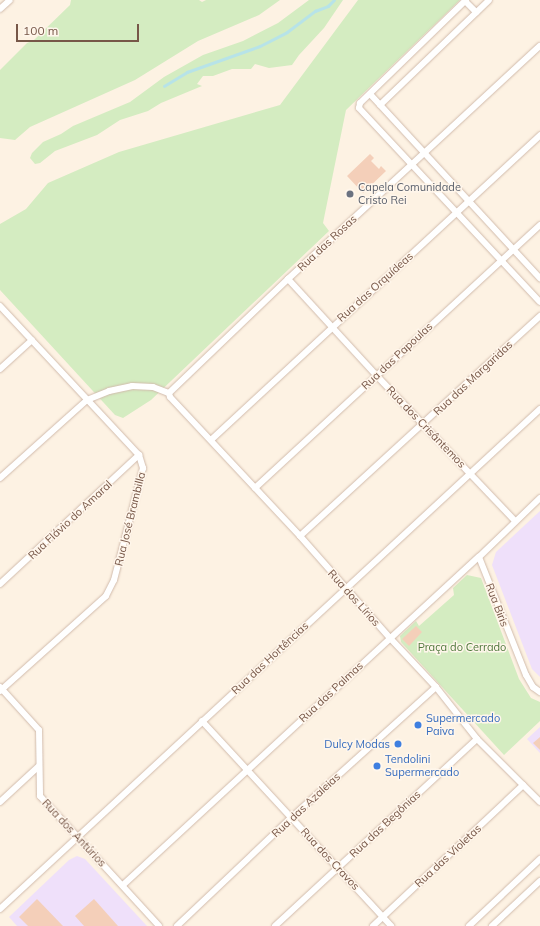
<!DOCTYPE html>
<meta charset="utf-8">
<style>
body{margin:0}
#map{position:relative;width:540px;height:926px;overflow:hidden;background:#fdf2e3;font-family:Mulish,sans-serif}
div>[style]{position:absolute}
[style*='--x']{left:calc(var(--x)*1px);top:calc(var(--y)*1px);width:calc(var(--w)*1px);rotate:calc(var(--a)*1deg)}
.education>*{inset:0;background:#efe0fa}
.green>*{inset:0;background:#d4ecc1}
.stream>*{height:2.5px;margin:-1.25px;padding:0 1.25px;transform-origin:1.25px;border-radius:1.25px;background:#b7e3e8}
.building>*{inset:0;background:#f4cfb9}
.roads{filter:drop-shadow(0 0 1px #d1bbac) drop-shadow(0 0 1px #d1bbac)}
.street>*{height:6px;margin:-3px;padding:0 3px;transform-origin:3px;border-radius:3px;background:#fff}
.dots>*{width:11px;height:11px;translate:-50% -50%;box-sizing:border-box;border:2px solid #fff6eb;border-radius:50%}
span{translate:-50% -50%;white-space:nowrap;text-align:center;line-height:1.15;-webkit-text-stroke:3px #fff6eb;paint-order:stroke}
.worship-label{font-size:11px;color:#5b616d}
.left{translate:0 -50%;text-align:left}
.street-label{font-size:11px;color:#775748}
.park-label{font-size:11px;color:#50783c}
.shop-label{font-size:11px;color:#366cbe}
.right{translate:-100% -50%;text-align:right}
.scale{position:absolute;left:16px;top:24px;width:123px;height:18px;box-sizing:border-box;border:2px solid #775748;border-top:0;padding-left:5px;font-size:12px;line-height:14px;white-space:nowrap;color:#775748;-webkit-text-stroke:3px #fff6eb;paint-order:stroke}
</style>
<div id="map">
<div class="education">
<div style="clip-path:polygon(540px 511px,540px 677px,532px 669px,492px 565px,496px 552px)"></div>
<div style="clip-path:polygon(540px 727px,540px 753px,527px 739px)"></div>
<div style="clip-path:polygon(77px 856px,85px 859px,147px 926px,17px 926px,9px 917px,69px 860px)"></div>
</div>
<div class="green">
<div style="clip-path:polygon(71px 0,199px 0,202px 2px,206px 0,280px 0,259px 15px,198px 41px,135px 80px,30px 127px,15px 140px,0 138px,0 70px,27px 43px,34px 40px,70px 5px)"></div>
<div style="clip-path:polygon(309px 0,343px 0,324px 28px,299px 55px,292px 65px,269px 68px,255px 64px,251px 69px,232px 69px,213px 76px,203px 76px,197px 84px,202px 86px,161px 103px,148px 111px,120px 120px,97px 135px,55px 151px,40px 163px,35px 164px,30px 158px,32px 153px,43px 142px,61px 134px,73px 126px,130px 102px,164px 77px,203px 55px,243px 41px,278px 23px)"></div>
<div style="clip-path:polygon(358px 0,460px 0,346px 110px,323px 223px,329px 231px,151px 400px,123px 418px,115px 415px,0 290px,0 224px,26px 209px,48px 183px,119px 152px,280px 105px)"></div>
<div style="clip-path:polygon(467px 575px,481px 578px,519px 679px,531px 698px,540px 702px,540px 721px,504px 755px,401px 642px,400px 636px,416px 621px,419px 626px,454px 595px,453px 588px)"></div>
</div>
<div class="stream">
<div style="--x:164;--y:86;--w:27;--a:-31"></div>
<div style="--x:187;--y:72;--w:77;--a:-19.6"></div>
<div style="--x:260;--y:46;--w:30;--a:-27"></div>
<div style="--x:287;--y:32;--w:35;--a:-37"></div>
<div style="--x:315;--y:11;--w:14;--a:-21"></div>
<div style="--x:328;--y:6;--w:8;--a:-45"></div>
</div>
<div class="building">
<div style="clip-path:polygon(370px 154px,374px 158px,371px 161px,379px 169px,381px 166px,386px 171px,363px 193px,347px 176px)"></div>
<div style="clip-path:polygon(416px 626px,422px 632px,409px 646px,402px 639px)"></div>
<div style="clip-path:polygon(540px 737px,540px 750px,533px 743px)"></div>
<div style="clip-path:polygon(37px 899px,63px 926px,28px 926px,19px 917px)"></div>
<div style="clip-path:polygon(94px 899px,118px 926px,84px 926px,75px 916px)"></div>
</div>
<div class="roads">
<div class="street">
<div style="--x:466;--y:0;--w:148;--a:135.8"></div>
<div style="--x:360;--y:103;--w:5;--a:101"></div>
<div style="--x:359;--y:108;--w:265;--a:47"></div>
<div style="--x:465;--y:1;--w:16;--a:45"></div>
<div style="--x:0;--y:9;--w:13;--a:-42"></div>
<div style="--x:370;--y:94;--w:251;--a:47.3"></div>
<div style="--x:380;--y:105;--w:151;--a:-43.9"></div>
<div style="--x:288;--y:279;--w:132;--a:47.5"></div>
<div style="--x:377;--y:376;--w:200;--a:46.4"></div>
<div style="--x:0;--y:306;--w:204;--a:47"></div>
<div style="--x:139;--y:455;--w:14;--a:73"></div>
<div style="--x:143;--y:468;--w:116;--a:104.5"></div>
<div style="--x:114;--y:580;--w:18;--a:117"></div>
<div style="--x:106;--y:596;--w:142;--a:138.1"></div>
<div style="--x:0;--y:369;--w:43;--a:-42.2"></div>
<div style="--x:169;--y:393;--w:4;--a:76"></div>
<div style="--x:170;--y:397;--w:190;--a:46.9"></div>
<div style="--x:300;--y:536;--w:136;--a:48.6"></div>
<div style="--x:390;--y:638;--w:67;--a:46.8"></div>
<div style="--x:436;--y:687;--w:66;--a:51.7"></div>
<div style="--x:477;--y:739;--w:89;--a:45"></div>
<div style="--x:169;--y:393;--w:165;--a:-43.8"></div>
<div style="--x:288;--y:279;--w:343;--a:-42.8"></div>
<div style="--x:211;--y:440;--w:449;--a:-42.8"></div>
<div style="--x:0;--y:478;--w:117;--a:-41.9"></div>
<div style="--x:87;--y:400;--w:24;--a:-22"></div>
<div style="--x:109;--y:391;--w:24;--a:-12"></div>
<div style="--x:132;--y:386;--w:21;--a:3"></div>
<div style="--x:153;--y:387;--w:17;--a:21"></div>
<div style="--x:255;--y:488;--w:388;--a:-42.7"></div>
<div style="--x:300;--y:536;--w:326;--a:-42.5"></div>
<div style="--x:479;--y:557;--w:127;--a:68.3"></div>
<div style="--x:526;--y:675;--w:14;--a:60"></div>
<div style="--x:533;--y:687;--w:9;--a:36"></div>
<div style="--x:0;--y:584;--w:190;--a:-42.9"></div>
<div style="--x:0;--y:687;--w:58;--a:47.8"></div>
<div style="--x:39;--y:730;--w:66;--a:89.1"></div>
<div style="--x:40;--y:796;--w:176;--a:47.5"></div>
<div style="--x:202;--y:721;--w:279;--a:47.3"></div>
<div style="--x:0;--y:802;--w:53;--a:-42.7"></div>
<div style="--x:123;--y:885;--w:484;--a:-42.7"></div>
<div style="--x:479;--y:557;--w:85;--a:-44"></div>
<div style="--x:0;--y:909;--w:736;--a:-42.8"></div>
<div style="--x:177;--y:926;--w:158;--a:-43.5"></div>
<div style="--x:292;--y:817;--w:194;--a:-42.1"></div>
<div style="--x:275;--y:926;--w:275;--a:-42.8"></div>
<div style="--x:373;--y:926;--w:206;--a:-43.2"></div>
<div style="--x:469;--y:926;--w:98;--a:-43.3"></div>
<div style="--x:492;--y:926;--w:66;--a:-43.2"></div>
</div>
</div>
<div class="dots">
<div style="left:350px;top:194px;background:#6b7280"></div>
<div style="left:418px;top:725px;background:#3f7fe0"></div>
<div style="left:398px;top:744px;background:#3f7fe0"></div>
<div style="left:377px;top:766px;background:#3f7fe0"></div>
</div>
<div class="worship-label">
<span class="left" style="left:358px;top:194px">Capela Comunidade<br>Cristo Rei</span>
</div>
<div class="street-label">
<span style="left:327px;top:243px;rotate:-43deg">Rua das Rosas</span>
<span style="left:375px;top:287px;rotate:-42deg">Rua das Orquídeas</span>
<span style="left:397px;top:356px;rotate:-43deg">Rua das Papoulas</span>
<span style="left:473px;top:378px;rotate:-43deg">Rua das Margaridas</span>
<span style="left:426px;top:427px;rotate:46deg">Rua dos Crisântemos</span>
<span style="left:130px;top:519px;rotate:-76deg">Rua José Brambilla</span>
<span style="left:70px;top:520px;rotate:-43deg">Rua Flávio do Amaral</span>
<span style="left:354px;top:598px;rotate:48deg">Rua dos Lírios</span>
<span style="left:497px;top:605px;rotate:69deg">Rua Biris</span>
<span style="left:270px;top:658px;rotate:-43deg">Rua das Hortências</span>
<span style="left:331px;top:692px;rotate:-43deg">Rua das Palmas</span>
<span style="left:306px;top:805px;rotate:-43deg">Rua das Azaleias</span>
<span style="left:385px;top:824px;rotate:-43deg">Rua das Begônias</span>
<span style="left:74px;top:833px;rotate:47deg">Rua dos Antúrios</span>
<span style="left:448px;top:856px;rotate:-43deg">Rua das Violetas</span>
<span style="left:330px;top:859px;rotate:47deg">Rua dos Cravos</span>
</div>
<div class="park-label">
<span style="left:462px;top:647px">Praça do Cerrado</span>
</div>
<div class="shop-label">
<span class="left" style="left:426px;top:725px">Supermercado<br>Paiva</span>
<span class="right" style="left:390px;top:744px">Dulcy Modas</span>
<span class="left" style="left:385px;top:766px">Tendolini<br>Supermercado</span>
</div>
<div class="scale">100 m</div>
</div>
